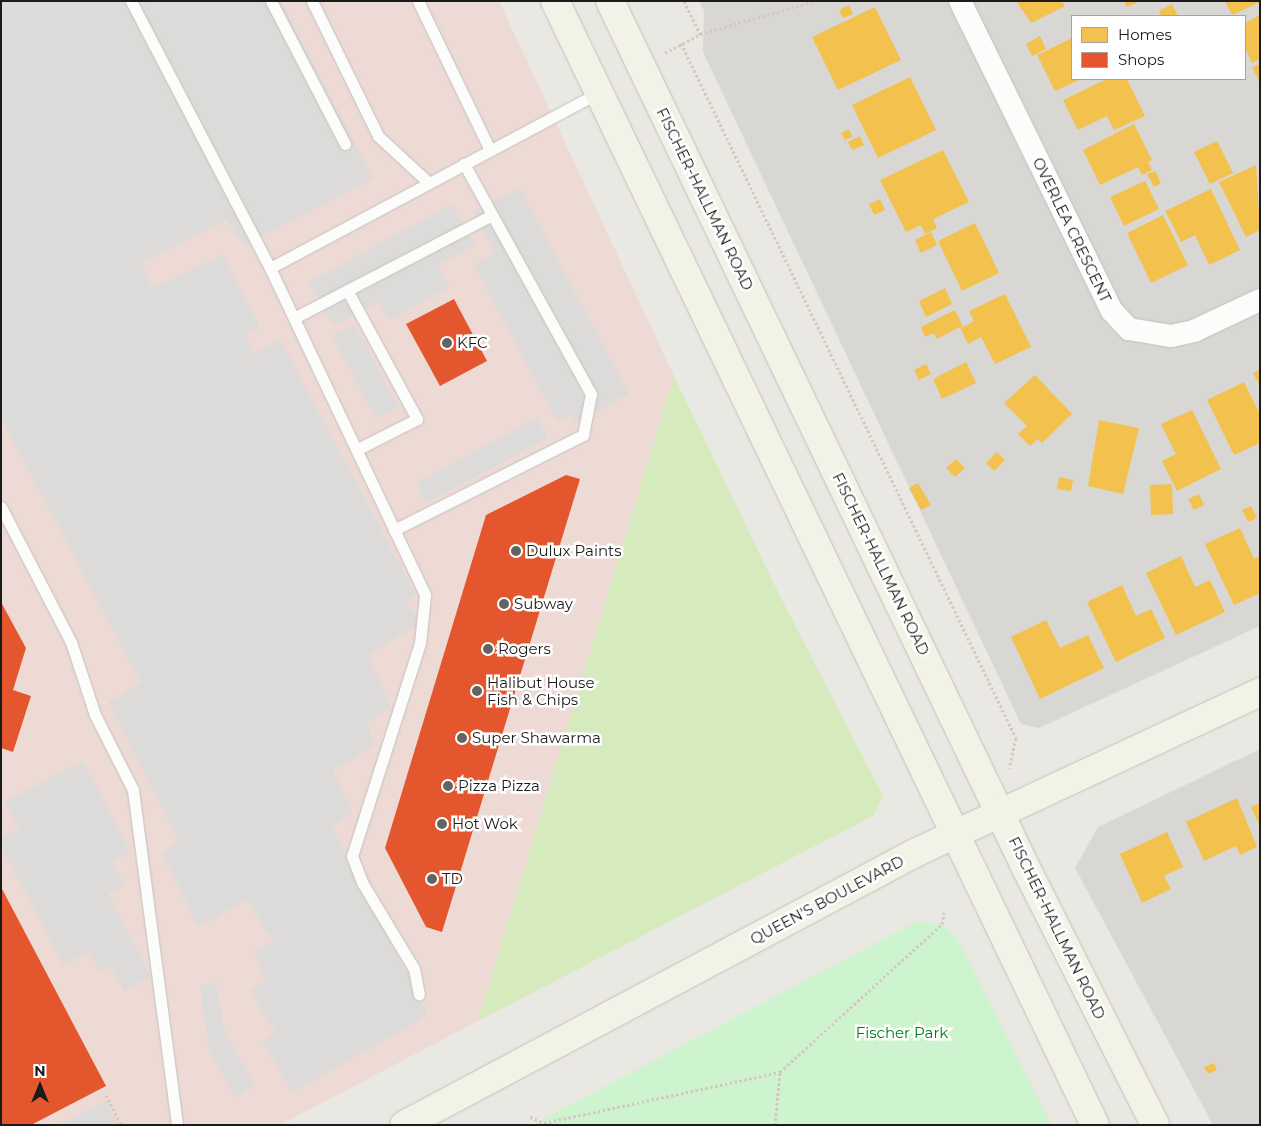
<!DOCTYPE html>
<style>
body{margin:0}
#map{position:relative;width:1261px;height:1126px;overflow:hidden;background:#eae8e2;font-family:Montserrat,sans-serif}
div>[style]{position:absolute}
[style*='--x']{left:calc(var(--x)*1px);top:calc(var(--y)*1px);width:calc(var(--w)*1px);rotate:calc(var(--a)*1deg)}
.residential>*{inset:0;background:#d9d7d4}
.commercial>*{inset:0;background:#eedad5}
.grass>*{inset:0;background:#d5ebbd}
.park>*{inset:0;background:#cdf4ce}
.parking>*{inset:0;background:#dcdbd9}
.homes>*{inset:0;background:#f2c14e}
.shops>*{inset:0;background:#e4572e}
.path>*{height:3px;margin-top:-1.5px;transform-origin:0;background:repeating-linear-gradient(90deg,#d6c7c3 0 2.5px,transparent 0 5px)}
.roads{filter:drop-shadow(0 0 1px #c2c2bf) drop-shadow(0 0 1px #c2c2bf)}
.lane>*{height:11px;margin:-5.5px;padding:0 5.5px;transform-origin:5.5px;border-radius:5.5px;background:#fcfcfb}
.street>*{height:22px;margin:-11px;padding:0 11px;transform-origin:11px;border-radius:11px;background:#fcfcfb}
.secondary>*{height:28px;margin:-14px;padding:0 14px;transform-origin:14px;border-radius:14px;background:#f2f2e7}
.dots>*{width:14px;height:14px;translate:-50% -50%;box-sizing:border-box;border:2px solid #fff;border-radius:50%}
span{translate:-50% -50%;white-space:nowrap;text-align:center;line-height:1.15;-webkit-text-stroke:5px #fff;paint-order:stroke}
.street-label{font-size:15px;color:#1b1b1b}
.poi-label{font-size:15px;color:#1b1b1b}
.left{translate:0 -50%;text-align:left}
.park-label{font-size:15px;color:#018011}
.frame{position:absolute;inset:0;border:2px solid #1b1b1b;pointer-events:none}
.legend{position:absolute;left:1071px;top:15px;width:175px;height:65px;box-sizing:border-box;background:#fff;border:1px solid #a4a4a4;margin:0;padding:6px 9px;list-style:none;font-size:15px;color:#1b1b1b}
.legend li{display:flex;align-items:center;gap:10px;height:25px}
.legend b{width:25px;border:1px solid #a4a4a4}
.north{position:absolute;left:15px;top:1061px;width:50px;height:50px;-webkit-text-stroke:4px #fff;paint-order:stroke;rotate:0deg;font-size:14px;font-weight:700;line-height:20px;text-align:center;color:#1b1b1b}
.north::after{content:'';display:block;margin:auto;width:18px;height:22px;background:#1b1b1b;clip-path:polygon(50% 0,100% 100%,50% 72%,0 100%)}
</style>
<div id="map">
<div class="residential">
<div style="clip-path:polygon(evenodd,699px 1px,1260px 1px,1260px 626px,1039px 728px,1021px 724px,703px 52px,704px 11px,699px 1px,1072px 16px,1245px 16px,1245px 79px,1072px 79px,1072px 16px)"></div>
<div style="clip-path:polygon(1260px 749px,1260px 1125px,1213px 1125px,1075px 868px,1098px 827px)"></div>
</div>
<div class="commercial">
<div style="clip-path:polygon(1px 1px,499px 1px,674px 376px,478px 1021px,280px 1125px,1px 1125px)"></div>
</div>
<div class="grass">
<div style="clip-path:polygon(674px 376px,778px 592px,883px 796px,873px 816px,478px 1021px)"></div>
</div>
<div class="park">
<div style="clip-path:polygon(917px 921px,942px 924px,957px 938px,1052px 1125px,532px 1125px)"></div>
</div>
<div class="parking">
<div style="clip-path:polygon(1px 1px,281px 1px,373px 179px,244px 245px,226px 220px,141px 263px,153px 288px,223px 255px,260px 327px,245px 335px,254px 354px,280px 339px,416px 595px,406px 601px,421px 623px,368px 655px,390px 706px,367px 723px,374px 745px,333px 771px,353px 813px,332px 827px,428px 1015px,292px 1093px,263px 1041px,276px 1033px,250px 991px,266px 980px,254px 952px,273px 941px,247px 900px,198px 927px,162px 853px,179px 841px,108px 702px,141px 683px,1px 418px)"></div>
<div style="clip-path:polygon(520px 188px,629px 394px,575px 423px,570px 414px,557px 421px,474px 265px,495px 253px,473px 212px)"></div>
<div style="clip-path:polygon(452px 204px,475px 245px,438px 265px,450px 287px,389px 320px,378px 302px,334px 326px,309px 282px)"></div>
<div style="clip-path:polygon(354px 324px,399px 407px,376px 419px,332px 336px)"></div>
<div style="clip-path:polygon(537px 418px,548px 438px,426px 503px,416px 483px)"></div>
<div style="clip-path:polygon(83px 761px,131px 852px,112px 862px,124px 885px,108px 894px,151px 977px,124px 991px,110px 966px,99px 971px,89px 952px,63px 965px,1px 846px,1px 838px,19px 829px,5px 801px)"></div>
<div style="clip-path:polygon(216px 982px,225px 1033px,255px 1085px,235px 1097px,209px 1050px,200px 986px)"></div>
<div style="clip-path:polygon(106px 1101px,119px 1125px,59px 1125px)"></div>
</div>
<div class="homes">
<div style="clip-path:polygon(1016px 1px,1062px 1px,1065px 6px,1031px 23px)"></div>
<div style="clip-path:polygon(1124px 1px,1135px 1px,1136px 3px,1127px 7px)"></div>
<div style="clip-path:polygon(1225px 1px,1260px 1px,1260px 2px,1232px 15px)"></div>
<div style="clip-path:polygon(1172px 4px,1178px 16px,1161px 16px,1159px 11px)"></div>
<div style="clip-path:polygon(849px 5px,853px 14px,843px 18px,839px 10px)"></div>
<div style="clip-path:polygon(875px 7px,901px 60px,838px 90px,812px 37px)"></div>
<div style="clip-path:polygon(1260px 15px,1260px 59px,1252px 63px,1245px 48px,1245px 23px)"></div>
<div style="clip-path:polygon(1040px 36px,1046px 49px,1032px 56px,1026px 44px)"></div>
<div style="clip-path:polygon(1072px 38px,1072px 79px,1081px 79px,1055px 91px,1037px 55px)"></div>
<div style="clip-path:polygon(1260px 64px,1260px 83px,1252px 67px)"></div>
<div style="clip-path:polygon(910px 77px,936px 130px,878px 158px,852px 105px)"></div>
<div style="clip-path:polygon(1107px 79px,1127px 79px,1145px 116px,1114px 130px,1107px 116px,1078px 130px,1063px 100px)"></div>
<div style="clip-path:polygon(1134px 124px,1152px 160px,1148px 162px,1152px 170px,1142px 175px,1138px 167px,1100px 185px,1083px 150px)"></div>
<div style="clip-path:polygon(849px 129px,852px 137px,845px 140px,841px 133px)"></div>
<div style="clip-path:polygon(860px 136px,864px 145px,852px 150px,848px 142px)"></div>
<div style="clip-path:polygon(1217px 141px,1233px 173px,1210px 184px,1194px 152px)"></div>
<div style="clip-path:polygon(943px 150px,969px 202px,933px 219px,937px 228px,925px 234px,921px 225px,906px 232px,880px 180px)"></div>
<div style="clip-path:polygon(1256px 165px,1260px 230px,1246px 237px,1219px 182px)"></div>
<div style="clip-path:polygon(1155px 171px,1161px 183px,1154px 187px,1147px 174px)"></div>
<div style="clip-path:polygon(1145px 181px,1159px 209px,1124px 226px,1110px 197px)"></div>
<div style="clip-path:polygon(1211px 189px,1240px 250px,1209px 265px,1195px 235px,1181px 242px,1165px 211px)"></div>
<div style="clip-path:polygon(880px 199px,885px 210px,874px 215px,869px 204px)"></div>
<div style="clip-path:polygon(1163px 215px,1188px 265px,1151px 283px,1127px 233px)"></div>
<div style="clip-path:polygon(975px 223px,999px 273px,962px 291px,938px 241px)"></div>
<div style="clip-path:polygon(931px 232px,937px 245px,921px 253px,915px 240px)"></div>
<div style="clip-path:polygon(945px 288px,952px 304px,926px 317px,919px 301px)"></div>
<div style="clip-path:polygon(1005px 294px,1031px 347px,995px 364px,981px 337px,968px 344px,960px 327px,937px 339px,934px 333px,925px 337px,921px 327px,955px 310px,963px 327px,974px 321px,969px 311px)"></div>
<div style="clip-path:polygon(966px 362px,976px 383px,942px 399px,933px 379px)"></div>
<div style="clip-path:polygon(926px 364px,931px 374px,919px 380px,914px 370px)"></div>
<div style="clip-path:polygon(1260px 370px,1260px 386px,1253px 373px)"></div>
<div style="clip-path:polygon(1035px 375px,1072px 414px,1042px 443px,1038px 439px,1030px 446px,1018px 434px,1027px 426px,1004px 403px)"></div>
<div style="clip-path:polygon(1244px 382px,1260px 414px,1260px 443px,1234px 455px,1207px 400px)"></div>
<div style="clip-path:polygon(1192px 410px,1221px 469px,1177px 491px,1162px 461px,1176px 454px,1161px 424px)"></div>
<div style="clip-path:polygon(1099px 420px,1139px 428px,1123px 494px,1088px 486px)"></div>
<div style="clip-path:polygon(997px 452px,1005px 460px,994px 471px,986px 463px)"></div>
<div style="clip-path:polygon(956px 459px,965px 468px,955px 477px,946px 468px)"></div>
<div style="clip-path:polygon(1059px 477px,1073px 480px,1071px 491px,1057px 489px)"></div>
<div style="clip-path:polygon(918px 483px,931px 505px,921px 510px,909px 488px)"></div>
<div style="clip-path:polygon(1172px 484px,1173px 514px,1151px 515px,1150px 485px)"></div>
<div style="clip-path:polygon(1199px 494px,1204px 505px,1194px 510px,1188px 499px)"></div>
<div style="clip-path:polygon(1251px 506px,1257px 518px,1248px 522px,1242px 510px)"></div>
<div style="clip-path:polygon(1240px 528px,1254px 559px,1260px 556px,1260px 593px,1234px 605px,1205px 544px)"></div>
<div style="clip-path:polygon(1181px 556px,1195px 587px,1210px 580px,1225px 612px,1176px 635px,1146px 573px)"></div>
<div style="clip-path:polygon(1122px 585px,1136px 616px,1151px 609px,1165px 638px,1116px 662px,1087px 602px)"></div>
<div style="clip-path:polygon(1046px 620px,1060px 648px,1088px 635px,1104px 668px,1040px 699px,1011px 637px)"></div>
<div style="clip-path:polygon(1237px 798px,1257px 847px,1240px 855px,1236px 846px,1204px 861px,1186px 822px)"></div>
<div style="clip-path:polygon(1260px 803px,1260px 826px,1251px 807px)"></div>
<div style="clip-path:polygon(1167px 832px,1183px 867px,1164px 876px,1171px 889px,1142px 903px,1120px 854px)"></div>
<div style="clip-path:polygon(1214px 1063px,1217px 1070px,1208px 1074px,1204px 1067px)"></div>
</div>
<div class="shops">
<div style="clip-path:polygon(454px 299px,487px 361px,440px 386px,406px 324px)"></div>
<div style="clip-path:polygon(566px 475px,580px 479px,442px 932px,426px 927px,385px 848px,486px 515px)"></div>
<div style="clip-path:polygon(1px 602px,26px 648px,13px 690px,31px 696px,13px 752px,1px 748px)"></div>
<div style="clip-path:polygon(1px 887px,106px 1086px,31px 1125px,1px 1125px)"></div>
</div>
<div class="path">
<div style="--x:684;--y:1;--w:37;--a:64"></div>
<div style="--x:681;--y:43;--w:772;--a:64.27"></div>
<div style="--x:1016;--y:738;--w:31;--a:103"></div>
<div style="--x:665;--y:53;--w:40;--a:-28"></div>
<div style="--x:700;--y:34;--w:120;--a:-16"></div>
<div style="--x:106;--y:1095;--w:34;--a:63"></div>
<div style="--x:530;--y:1117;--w:15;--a:23"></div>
<div style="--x:544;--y:1123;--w:241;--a:-12.2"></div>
<div style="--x:780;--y:1072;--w:219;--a:-42.4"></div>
<div style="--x:942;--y:924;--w:12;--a:-81"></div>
<div style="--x:775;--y:1125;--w:53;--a:-84.6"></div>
</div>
<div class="roads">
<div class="lane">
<div style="--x:131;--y:1;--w:301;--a:62.5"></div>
<div style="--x:270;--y:268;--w:362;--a:64.6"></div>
<div style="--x:425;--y:595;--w:48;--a:95.9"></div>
<div style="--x:420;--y:643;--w:224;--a:107.7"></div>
<div style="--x:352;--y:856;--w:30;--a:69"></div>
<div style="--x:363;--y:884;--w:99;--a:59"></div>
<div style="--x:414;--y:969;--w:26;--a:79"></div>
<div style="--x:271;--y:1;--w:161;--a:62.6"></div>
<div style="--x:312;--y:1;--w:150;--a:63.9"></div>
<div style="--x:378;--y:136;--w:69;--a:42.7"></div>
<div style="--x:418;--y:1;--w:165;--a:64.2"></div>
<div style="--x:270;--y:268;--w:373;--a:-28.1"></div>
<div style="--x:347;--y:290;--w:147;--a:61.5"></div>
<div style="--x:417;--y:419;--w:68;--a:153.1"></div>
<div style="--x:294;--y:318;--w:223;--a:-27.5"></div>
<div style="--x:1;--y:507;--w:152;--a:62.6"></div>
<div style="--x:71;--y:642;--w:77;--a:71.8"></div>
<div style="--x:95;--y:715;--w:84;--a:63.1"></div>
<div style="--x:133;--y:790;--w:338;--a:82.5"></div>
<div style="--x:394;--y:530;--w:212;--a:-26.7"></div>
<div style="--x:583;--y:435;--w:42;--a:-79"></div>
<div style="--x:591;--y:394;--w:263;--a:-118.9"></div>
</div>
<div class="street">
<div style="--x:960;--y:1;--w:345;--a:63.9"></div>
<div style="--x:1112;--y:311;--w:25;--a:47"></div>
<div style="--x:1129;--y:329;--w:43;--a:9.5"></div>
<div style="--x:1171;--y:336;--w:24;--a:-12"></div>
<div style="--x:1194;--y:331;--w:73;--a:-25.2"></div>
</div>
<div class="secondary">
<div style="--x:555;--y:1;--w:1247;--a:64.34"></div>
<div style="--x:610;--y:1;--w:964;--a:64.37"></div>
<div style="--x:1027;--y:870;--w:285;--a:63.3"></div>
<div style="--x:404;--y:1125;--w:579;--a:-28.03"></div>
<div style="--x:915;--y:853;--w:381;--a:-25"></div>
</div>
</div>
<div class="dots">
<div style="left:447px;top:343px;background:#636361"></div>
<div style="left:516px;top:551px;background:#636361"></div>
<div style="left:504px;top:604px;background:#636361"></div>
<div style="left:488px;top:649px;background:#636361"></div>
<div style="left:477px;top:691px;background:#636361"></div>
<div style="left:462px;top:738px;background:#636361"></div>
<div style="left:448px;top:786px;background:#636361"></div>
<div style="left:442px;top:824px;background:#636361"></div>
<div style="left:432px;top:879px;background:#636361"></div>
</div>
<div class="street-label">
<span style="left:705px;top:199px;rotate:64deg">FISCHER-HALLMAN ROAD</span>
<span style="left:1072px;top:230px;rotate:64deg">OVERLEA CRESCENT</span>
<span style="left:881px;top:564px;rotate:64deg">FISCHER-HALLMAN ROAD</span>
<span style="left:827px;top:900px;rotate:-28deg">QUEEN'S BOULEVARD</span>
<span style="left:1057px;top:928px;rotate:64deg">FISCHER-HALLMAN ROAD</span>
</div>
<div class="poi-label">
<span class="left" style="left:457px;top:343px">KFC</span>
<span class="left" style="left:526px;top:551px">Dulux Paints</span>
<span class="left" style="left:514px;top:604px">Subway</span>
<span class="left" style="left:498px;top:649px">Rogers</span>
<span class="left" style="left:487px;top:691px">Halibut House<br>Fish &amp; Chips</span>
<span class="left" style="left:472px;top:738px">Super Shawarma</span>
<span class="left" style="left:458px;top:786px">Pizza Pizza</span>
<span class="left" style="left:452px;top:824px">Hot Wok</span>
<span class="left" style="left:442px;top:879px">TD</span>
</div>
<div class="park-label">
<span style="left:902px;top:1033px">Fischer Park</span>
</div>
<div class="frame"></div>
<ul class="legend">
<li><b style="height:14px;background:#f2c14e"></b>Homes</li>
<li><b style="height:14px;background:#e4572e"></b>Shops</li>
</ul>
<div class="north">N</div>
</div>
